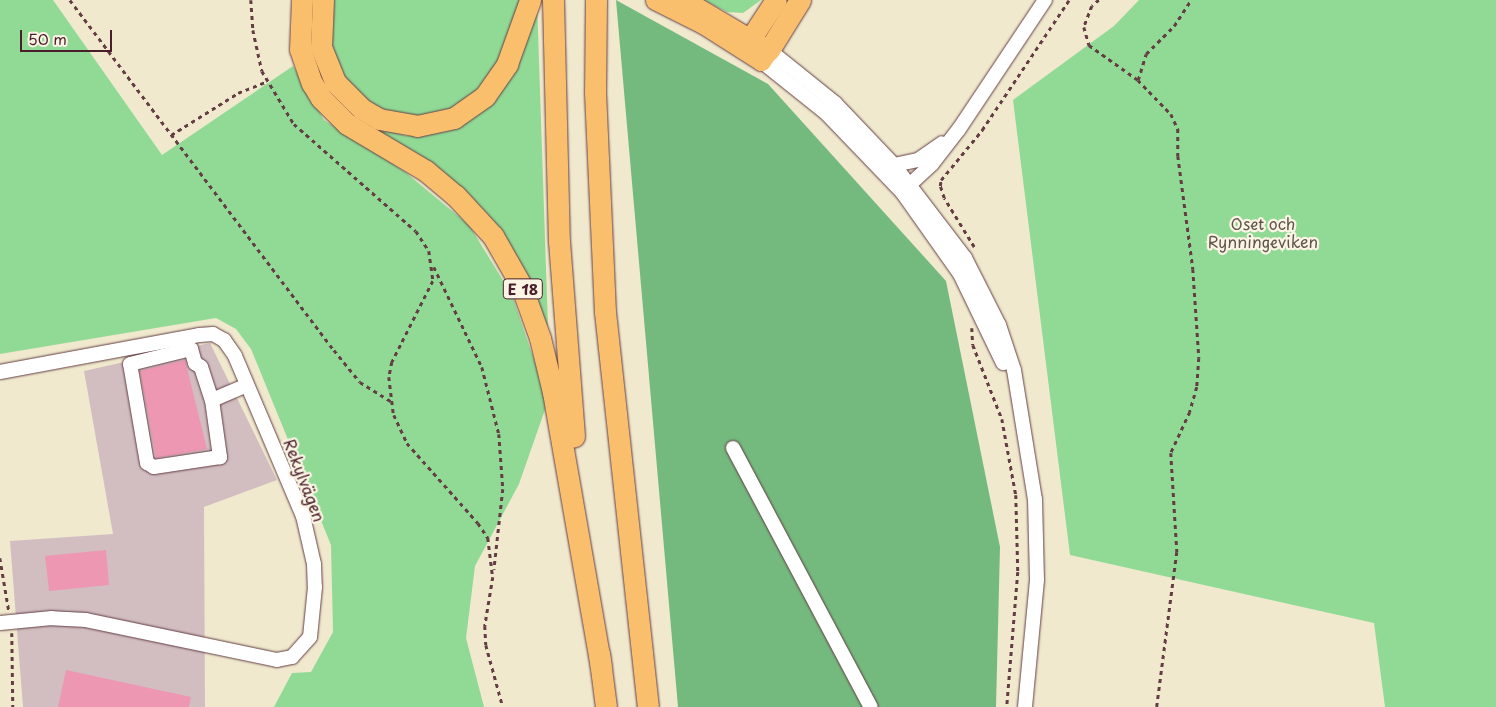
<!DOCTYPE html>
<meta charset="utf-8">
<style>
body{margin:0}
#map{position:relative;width:1496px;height:707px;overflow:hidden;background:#f0e9ce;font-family:"Playpen Sans",sans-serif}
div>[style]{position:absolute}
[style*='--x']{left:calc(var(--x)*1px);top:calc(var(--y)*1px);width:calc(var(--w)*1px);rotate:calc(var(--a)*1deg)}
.industrial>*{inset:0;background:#d2bec1}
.green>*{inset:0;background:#91da96}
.forest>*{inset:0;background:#74ba7f}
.building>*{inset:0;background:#ee97b3}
.path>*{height:2.5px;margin-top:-1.25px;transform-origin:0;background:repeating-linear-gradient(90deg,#633d43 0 4px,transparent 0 8px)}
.roads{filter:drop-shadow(0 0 1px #633d43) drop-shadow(0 0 1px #633d43)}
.minor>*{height:14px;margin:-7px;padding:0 7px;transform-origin:7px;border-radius:7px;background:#fff}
.major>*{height:19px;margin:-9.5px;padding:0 9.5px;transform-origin:9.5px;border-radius:9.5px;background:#f9bf6d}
.highway>*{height:21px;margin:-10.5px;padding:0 10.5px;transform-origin:10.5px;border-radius:10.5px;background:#f9bf6d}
span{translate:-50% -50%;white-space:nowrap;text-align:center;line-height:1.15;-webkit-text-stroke:4.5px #fcf5e5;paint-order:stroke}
.shield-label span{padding:1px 4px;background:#fcf5e5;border:1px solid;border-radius:4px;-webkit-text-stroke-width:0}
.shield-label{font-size:15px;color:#4a1f2b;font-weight:700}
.park-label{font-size:16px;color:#5f574b}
.street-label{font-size:16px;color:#4a1f2b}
.scale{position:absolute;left:20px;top:30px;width:92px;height:22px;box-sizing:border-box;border:2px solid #4a1f2b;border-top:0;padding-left:6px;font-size:15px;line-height:18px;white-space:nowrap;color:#4a1f2b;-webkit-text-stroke:4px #fcf5e5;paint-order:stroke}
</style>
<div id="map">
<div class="industrial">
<div style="clip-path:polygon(210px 343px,277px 480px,204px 507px,205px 707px,23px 707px,10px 541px,113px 534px,84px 371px)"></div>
</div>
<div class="green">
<div style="clip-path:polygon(0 0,53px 0,162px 155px,293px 66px,324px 120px,405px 172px,469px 225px,512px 295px,548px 401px,519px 484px,475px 566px,466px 638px,484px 707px,274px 707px,292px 673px,311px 672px,333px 632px,331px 545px,251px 349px,236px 329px,216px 318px,0 354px)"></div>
<div style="clip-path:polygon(330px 0,520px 0,504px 51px,483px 86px,455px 108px,421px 117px,387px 113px,359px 98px,338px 72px,329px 45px)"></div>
<div style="clip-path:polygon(704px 0,761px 0,743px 13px,727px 12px)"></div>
<div style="clip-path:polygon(1139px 0,1496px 0,1496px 707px,1385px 707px,1374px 623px,1070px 555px,1013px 100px,1114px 26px)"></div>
<div style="clip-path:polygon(537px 1px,548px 327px,518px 258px,486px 212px,451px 180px,361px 121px,406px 136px,447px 131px,482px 110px)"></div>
</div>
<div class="forest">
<div style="clip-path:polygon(616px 0,768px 84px,946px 281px,1000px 547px,996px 707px,678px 707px)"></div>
</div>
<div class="building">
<div style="clip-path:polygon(185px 360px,207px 449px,156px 458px,140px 371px)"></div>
<div style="clip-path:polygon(106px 550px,109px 585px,49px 591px,45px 556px)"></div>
<div style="clip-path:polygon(66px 670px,191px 697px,189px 707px,58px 707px)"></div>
</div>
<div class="path">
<div style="--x:70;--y:0;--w:438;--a:53"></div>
<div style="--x:334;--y:350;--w:41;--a:50.9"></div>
<div style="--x:360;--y:382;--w:38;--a:32"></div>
<div style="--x:251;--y:0;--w:30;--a:86"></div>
<div style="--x:253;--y:30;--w:42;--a:77.6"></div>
<div style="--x:262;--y:71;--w:62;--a:58.9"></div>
<div style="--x:294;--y:124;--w:162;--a:41.3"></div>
<div style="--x:416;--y:231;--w:24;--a:57"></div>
<div style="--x:429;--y:251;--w:30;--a:82"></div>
<div style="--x:433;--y:281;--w:91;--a:116.8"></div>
<div style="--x:392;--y:362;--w:15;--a:101"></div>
<div style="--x:389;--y:377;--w:38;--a:83"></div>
<div style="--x:394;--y:415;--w:31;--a:65"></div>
<div style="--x:407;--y:443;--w:107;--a:48.4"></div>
<div style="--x:478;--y:523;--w:18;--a:56"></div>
<div style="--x:488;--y:538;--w:39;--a:83"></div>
<div style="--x:493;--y:577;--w:50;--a:99.3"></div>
<div style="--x:485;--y:626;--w:19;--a:87"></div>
<div style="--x:486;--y:645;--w:64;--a:74.7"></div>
<div style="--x:1099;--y:0;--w:9;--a:139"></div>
<div style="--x:1092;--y:6;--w:22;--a:111"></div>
<div style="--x:1084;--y:27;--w:19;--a:74"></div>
<div style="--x:1089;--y:45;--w:60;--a:35.5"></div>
<div style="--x:1138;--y:80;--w:47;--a:45.9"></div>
<div style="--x:1171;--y:114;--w:17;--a:65"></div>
<div style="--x:1178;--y:129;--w:27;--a:90"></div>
<div style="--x:1178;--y:156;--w:114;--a:82.4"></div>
<div style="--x:1193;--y:269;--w:89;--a:86.1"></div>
<div style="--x:1199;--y:358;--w:29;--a:94"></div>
<div style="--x:1197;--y:387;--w:26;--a:106"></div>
<div style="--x:1190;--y:412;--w:45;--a:114.9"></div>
<div style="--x:1171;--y:453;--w:99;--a:86.5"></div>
<div style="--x:1177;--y:552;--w:156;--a:97.4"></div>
<div style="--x:1138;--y:80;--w:27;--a:-73"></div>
<div style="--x:1146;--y:54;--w:40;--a:-45"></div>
<div style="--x:1174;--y:26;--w:31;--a:-57"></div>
<div style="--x:171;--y:135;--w:79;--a:-32.1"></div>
<div style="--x:238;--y:93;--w:31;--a:-22"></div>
<div style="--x:974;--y:247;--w:57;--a:-121.5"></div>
<div style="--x:944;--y:198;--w:13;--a:-108"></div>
<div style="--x:940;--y:186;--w:6;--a:-81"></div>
<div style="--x:941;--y:180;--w:65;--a:-50.6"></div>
<div style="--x:982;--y:130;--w:156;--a:-56.2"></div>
<div style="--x:434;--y:267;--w:111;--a:64.4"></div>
<div style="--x:482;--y:367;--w:69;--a:75.8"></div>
<div style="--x:499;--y:434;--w:55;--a:85.8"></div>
<div style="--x:503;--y:489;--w:81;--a:96.3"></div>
<div style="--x:972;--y:328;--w:17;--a:87"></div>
<div style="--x:973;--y:345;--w:79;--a:68.6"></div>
<div style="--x:1002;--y:419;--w:77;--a:79.6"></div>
<div style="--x:1016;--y:495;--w:77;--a:88.5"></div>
<div style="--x:1018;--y:572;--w:135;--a:94.7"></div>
<div style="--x:0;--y:558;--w:54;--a:80.4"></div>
<div style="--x:12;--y:633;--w:74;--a:89.2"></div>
</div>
<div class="roads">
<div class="minor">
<div style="--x:769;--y:50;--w:85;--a:38.8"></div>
<div style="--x:835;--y:103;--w:86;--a:46.4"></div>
<div style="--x:894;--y:165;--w:117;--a:52.6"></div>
<div style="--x:965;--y:258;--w:75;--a:63.1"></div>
<div style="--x:999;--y:325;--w:47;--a:71.6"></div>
<div style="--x:1014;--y:370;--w:131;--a:80.8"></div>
<div style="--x:1035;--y:499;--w:81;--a:88.6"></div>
<div style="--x:1037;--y:580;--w:128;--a:95.4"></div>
<div style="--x:761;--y:61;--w:83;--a:38.7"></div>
<div style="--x:826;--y:113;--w:110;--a:46.1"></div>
<div style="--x:902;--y:192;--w:100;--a:54.7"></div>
<div style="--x:960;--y:274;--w:99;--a:64.2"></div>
<div style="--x:894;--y:165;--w:25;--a:-12"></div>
<div style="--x:918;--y:160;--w:29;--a:-35"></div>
<div style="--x:904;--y:190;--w:38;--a:-43"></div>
<div style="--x:932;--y:164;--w:44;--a:-52.4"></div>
<div style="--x:959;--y:129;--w:155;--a:-56.3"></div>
<div style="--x:0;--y:372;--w:202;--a:-10.5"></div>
<div style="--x:199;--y:335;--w:14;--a:-4"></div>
<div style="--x:213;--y:334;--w:13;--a:29"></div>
<div style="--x:224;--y:340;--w:19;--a:55"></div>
<div style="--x:235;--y:356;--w:174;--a:67"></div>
<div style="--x:303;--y:516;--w:49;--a:77.1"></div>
<div style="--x:314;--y:564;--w:23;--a:88"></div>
<div style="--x:315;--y:587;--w:50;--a:95.7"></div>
<div style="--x:310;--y:637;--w:27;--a:132"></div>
<div style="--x:292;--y:657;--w:15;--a:169"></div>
<div style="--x:277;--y:660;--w:195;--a:-168.2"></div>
<div style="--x:86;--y:620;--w:34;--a:-177"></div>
<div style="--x:52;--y:618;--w:52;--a:174.5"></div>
<div style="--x:212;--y:400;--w:58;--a:82"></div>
<div style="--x:220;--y:457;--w:67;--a:171.4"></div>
<div style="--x:154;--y:467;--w:8;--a:-150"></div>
<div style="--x:147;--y:463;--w:100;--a:-99.7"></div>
<div style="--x:130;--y:364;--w:63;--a:-13.8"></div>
<div style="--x:191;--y:349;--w:15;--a:74"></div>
<div style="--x:195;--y:363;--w:7;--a:34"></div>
<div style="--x:201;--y:367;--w:35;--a:72"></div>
<div style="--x:212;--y:400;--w:38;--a:-23"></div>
<div style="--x:733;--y:448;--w:293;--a:62"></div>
</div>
<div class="major">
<div style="--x:655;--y:0;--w:54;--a:26.6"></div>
<div style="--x:703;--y:24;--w:69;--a:32.5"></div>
<div style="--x:761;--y:61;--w:14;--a:-54"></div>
<div style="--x:769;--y:50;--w:98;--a:-149.2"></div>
</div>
<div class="highway">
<div style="--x:302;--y:0;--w:49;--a:92.3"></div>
<div style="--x:300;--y:49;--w:36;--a:71"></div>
<div style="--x:312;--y:83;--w:17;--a:59"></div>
<div style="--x:321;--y:98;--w:37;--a:45"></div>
<div style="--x:347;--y:124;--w:92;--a:30.7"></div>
<div style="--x:426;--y:171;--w:38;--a:40"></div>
<div style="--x:455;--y:195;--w:56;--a:47.2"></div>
<div style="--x:493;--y:236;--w:56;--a:60.3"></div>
<div style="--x:521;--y:285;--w:56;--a:70.3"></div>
<div style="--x:540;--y:338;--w:56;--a:76.5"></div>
<div style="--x:553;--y:392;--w:279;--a:80.1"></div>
<div style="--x:323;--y:0;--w:47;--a:92.4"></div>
<div style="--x:321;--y:47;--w:38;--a:68"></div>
<div style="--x:335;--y:82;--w:38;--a:45"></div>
<div style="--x:362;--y:109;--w:20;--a:30"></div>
<div style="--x:379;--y:119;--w:39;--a:10"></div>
<div style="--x:417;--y:126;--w:38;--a:-12"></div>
<div style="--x:454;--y:118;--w:38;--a:-35"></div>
<div style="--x:485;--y:96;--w:39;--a:-55"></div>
<div style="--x:507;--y:64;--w:68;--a:-70.2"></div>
<div style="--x:553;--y:0;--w:241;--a:88.6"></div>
<div style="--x:559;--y:241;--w:196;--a:85.6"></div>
<div style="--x:596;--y:0;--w:92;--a:90.6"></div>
<div style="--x:595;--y:92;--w:220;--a:87.4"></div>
<div style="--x:605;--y:312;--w:397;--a:83.8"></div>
<div style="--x:751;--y:38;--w:45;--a:-56.7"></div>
<div style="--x:769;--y:50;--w:59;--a:-58.2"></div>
<div style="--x:599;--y:653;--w:54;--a:82.6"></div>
</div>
</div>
<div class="shield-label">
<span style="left:523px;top:289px">E 18</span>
</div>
<div class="park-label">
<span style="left:1263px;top:232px">Oset och<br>Rynningeviken</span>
</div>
<div class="street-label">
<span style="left:305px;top:480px;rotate:69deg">Rekylvägen</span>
</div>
<div class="scale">50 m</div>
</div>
